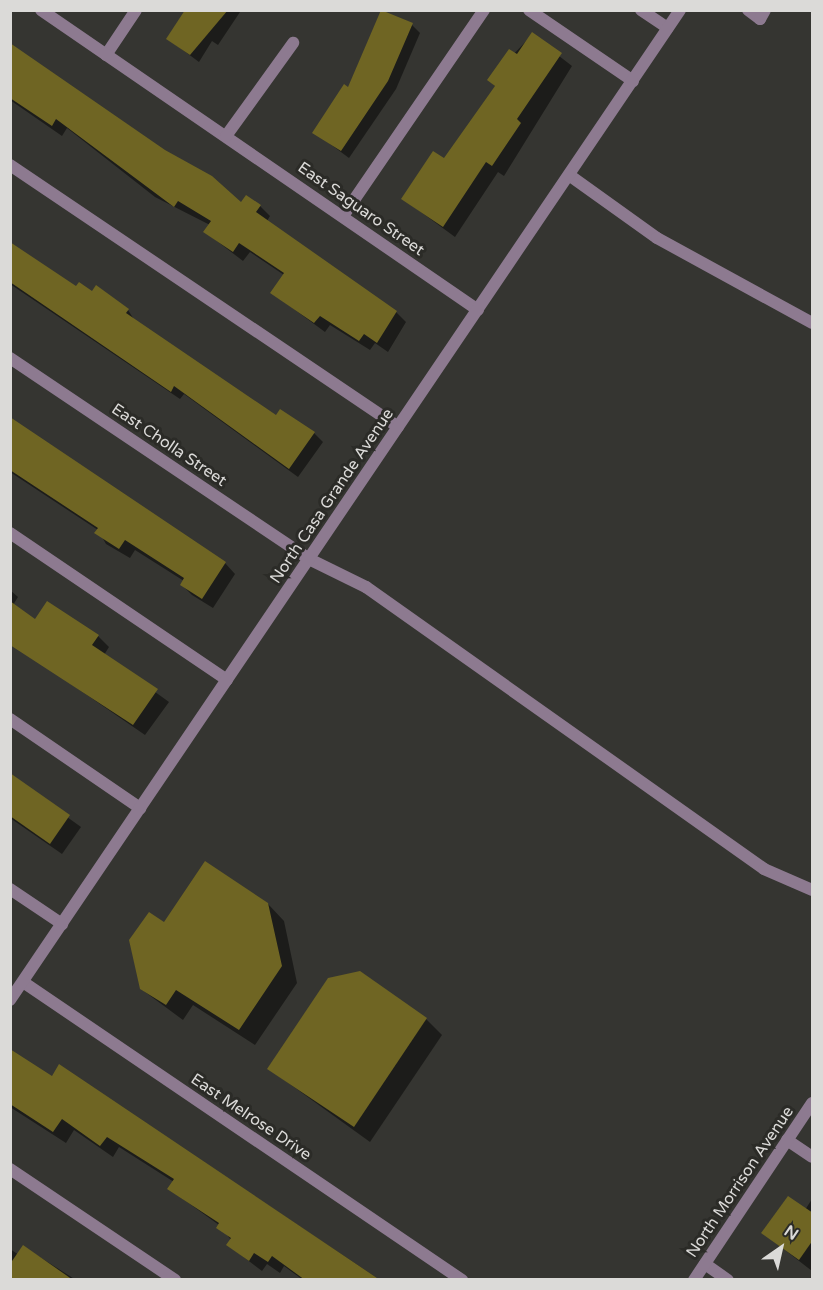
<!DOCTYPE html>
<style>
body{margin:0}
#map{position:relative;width:823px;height:1290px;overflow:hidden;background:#353531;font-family:"Varela Round",sans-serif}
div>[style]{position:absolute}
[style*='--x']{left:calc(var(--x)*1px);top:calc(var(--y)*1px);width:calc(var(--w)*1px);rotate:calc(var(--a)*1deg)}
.shadow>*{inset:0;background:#0007}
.building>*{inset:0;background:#6f6523}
.lane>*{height:12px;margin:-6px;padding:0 6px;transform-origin:6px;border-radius:6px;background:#8d7a90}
.street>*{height:12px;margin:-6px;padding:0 6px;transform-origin:6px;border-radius:6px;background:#8d7a90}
span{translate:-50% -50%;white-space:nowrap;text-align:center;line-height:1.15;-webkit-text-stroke:6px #2b2b27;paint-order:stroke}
.street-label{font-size:16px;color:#dbdad8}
.frame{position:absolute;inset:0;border:12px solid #dbdad8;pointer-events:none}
.north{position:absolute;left:751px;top:1218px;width:60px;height:60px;-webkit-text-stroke:4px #2b2b27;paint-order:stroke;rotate:34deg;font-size:16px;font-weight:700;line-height:24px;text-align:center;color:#dbdad8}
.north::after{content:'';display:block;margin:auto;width:21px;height:27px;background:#dbdad8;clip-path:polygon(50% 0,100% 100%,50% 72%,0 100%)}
</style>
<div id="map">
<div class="shadow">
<div style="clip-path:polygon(187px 10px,238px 10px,240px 12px,218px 45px,212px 41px,199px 62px,168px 39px)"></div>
<div style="clip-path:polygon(412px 25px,420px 33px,396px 89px,349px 158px,314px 132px)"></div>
<div style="clip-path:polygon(532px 35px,572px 66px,504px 176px,498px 172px,455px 237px,403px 199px,445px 160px,496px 87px,489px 80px)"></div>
<div style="clip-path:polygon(10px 47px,241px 204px,260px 206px,270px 216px,267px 221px,396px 312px,406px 322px,388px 352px,375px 343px,370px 350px,330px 325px,325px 332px,272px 293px,284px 275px,250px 252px,243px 261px,205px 232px,210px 225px,155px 197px,67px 128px,62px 136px,10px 100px)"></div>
<div style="clip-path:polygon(10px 244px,76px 288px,128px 310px,135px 321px,276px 418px,314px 433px,323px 442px,298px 477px,184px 394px,180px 399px,10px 284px)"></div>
<div style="clip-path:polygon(10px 418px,225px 563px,235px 574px,213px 608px,192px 595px,182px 585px,184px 581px,135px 550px,130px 558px,106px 544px,98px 530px,10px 472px)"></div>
<div style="clip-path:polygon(10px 590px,18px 597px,13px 605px,36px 621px,98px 636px,109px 647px,104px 655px,169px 702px,145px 735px,10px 642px)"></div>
<div style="clip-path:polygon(10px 776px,81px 827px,62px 854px,10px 818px)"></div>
<div style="clip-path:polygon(268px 904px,284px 921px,297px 983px,255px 1045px,193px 1005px,183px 1020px,141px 989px,164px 924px)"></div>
<div style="clip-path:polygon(426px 1019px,442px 1035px,370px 1142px,269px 1069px)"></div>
<div style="clip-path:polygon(10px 1062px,52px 1078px,59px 1066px,380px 1280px,303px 1280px,284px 1266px,280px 1273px,267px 1264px,262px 1271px,228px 1245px,231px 1240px,219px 1225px,169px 1189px,174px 1182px,119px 1147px,113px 1157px,74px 1130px,66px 1143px,10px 1107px)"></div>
<div style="clip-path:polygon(812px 1199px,812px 1271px,763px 1233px,805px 1210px)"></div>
<div style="clip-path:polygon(24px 1247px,76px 1280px,10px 1280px,10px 1249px,19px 1255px)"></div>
</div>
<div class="building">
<div style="clip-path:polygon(185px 10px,228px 10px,190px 55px,166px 39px)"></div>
<div style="clip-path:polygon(381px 10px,413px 23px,388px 81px,341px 151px,312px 133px,344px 84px,348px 87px)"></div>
<div style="clip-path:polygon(532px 32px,562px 53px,517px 119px,521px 123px,492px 166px,486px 162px,443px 227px,401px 199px,433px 151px,444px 158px,495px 86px,487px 80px,509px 49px,517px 54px)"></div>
<div style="clip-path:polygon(10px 43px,165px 150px,212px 176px,241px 202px,246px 195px,261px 205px,256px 212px,397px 311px,377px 343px,364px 334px,359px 341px,320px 316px,314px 323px,270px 293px,284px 273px,239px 243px,233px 252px,203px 232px,211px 221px,178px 201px,174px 207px,56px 119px,52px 126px,10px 98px)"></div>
<div style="clip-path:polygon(10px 242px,76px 286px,79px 282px,92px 291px,96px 285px,129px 309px,126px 313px,276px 415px,280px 409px,315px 432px,289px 469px,174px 386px,171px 392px,10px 282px)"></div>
<div style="clip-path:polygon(10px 417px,226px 562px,202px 599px,180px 585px,184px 578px,125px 540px,119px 549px,94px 533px,98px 528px,10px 470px)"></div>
<div style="clip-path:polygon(10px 601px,35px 619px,47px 601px,99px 635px,92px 645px,158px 689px,133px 725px,10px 645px)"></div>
<div style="clip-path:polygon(10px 773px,70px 815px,50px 844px,10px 816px)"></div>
<div style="clip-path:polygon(205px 861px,268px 903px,282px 966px,239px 1030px,176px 990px,166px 1005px,140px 989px,129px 940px,149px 912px,164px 922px)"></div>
<div style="clip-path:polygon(360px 971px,427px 1018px,354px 1127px,267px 1069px,328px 978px)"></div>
<div style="clip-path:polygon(10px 1049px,52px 1076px,59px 1064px,380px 1280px,305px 1280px,272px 1256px,268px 1262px,254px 1253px,249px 1261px,226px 1245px,231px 1238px,216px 1228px,219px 1223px,167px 1189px,174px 1179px,107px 1137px,100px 1146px,62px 1119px,53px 1132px,10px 1104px)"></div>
<div style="clip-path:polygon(788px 1196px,813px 1213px,813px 1240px,799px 1260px,761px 1233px)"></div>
<div style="clip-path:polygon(23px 1245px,73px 1280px,10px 1280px,10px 1264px)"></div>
</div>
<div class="lane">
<div style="--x:529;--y:10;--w:126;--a:34.3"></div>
<div style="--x:641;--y:10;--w:32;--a:34"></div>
<div style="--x:748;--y:10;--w:15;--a:37"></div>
<div style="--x:760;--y:19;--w:10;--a:-61"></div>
<div style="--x:106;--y:55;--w:54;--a:-56.3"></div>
<div style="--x:10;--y:165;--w:468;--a:34"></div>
<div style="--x:343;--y:216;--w:250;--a:-55.6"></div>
<div style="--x:10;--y:533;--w:262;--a:34.1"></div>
<div style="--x:10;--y:889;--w:63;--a:33.9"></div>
<div style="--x:10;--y:1169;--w:199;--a:33.9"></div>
<div style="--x:705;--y:1264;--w:28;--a:35"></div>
</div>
<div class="street">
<div style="--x:41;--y:10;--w:530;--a:34.47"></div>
<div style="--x:226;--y:136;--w:115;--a:-54.2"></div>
<div style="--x:569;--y:175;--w:108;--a:35.6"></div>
<div style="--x:657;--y:238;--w:177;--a:28.7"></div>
<div style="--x:10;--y:358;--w:360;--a:33.9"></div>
<div style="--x:309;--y:559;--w:64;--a:26.2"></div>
<div style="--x:366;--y:587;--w:488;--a:35.3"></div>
<div style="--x:764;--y:869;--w:52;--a:23.6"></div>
<div style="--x:10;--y:719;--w:158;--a:34.4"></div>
<div style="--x:23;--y:982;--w:531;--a:34.17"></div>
<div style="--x:10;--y:1000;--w:1195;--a:-55.91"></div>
<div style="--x:787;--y:1140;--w:30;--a:34"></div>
<div style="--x:694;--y:1280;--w:213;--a:-56.3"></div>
</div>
<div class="street-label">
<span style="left:361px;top:209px;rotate:35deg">East Saguaro Street</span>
<span style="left:169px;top:445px;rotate:34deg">East Cholla Street</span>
<span style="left:332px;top:496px;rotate:-56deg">North Casa Grande Avenue</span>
<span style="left:251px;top:1117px;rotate:34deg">East Melrose Drive</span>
<span style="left:740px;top:1182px;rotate:-56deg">North Morrison Avenue</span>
</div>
<div class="frame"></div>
<div class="north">N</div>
</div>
